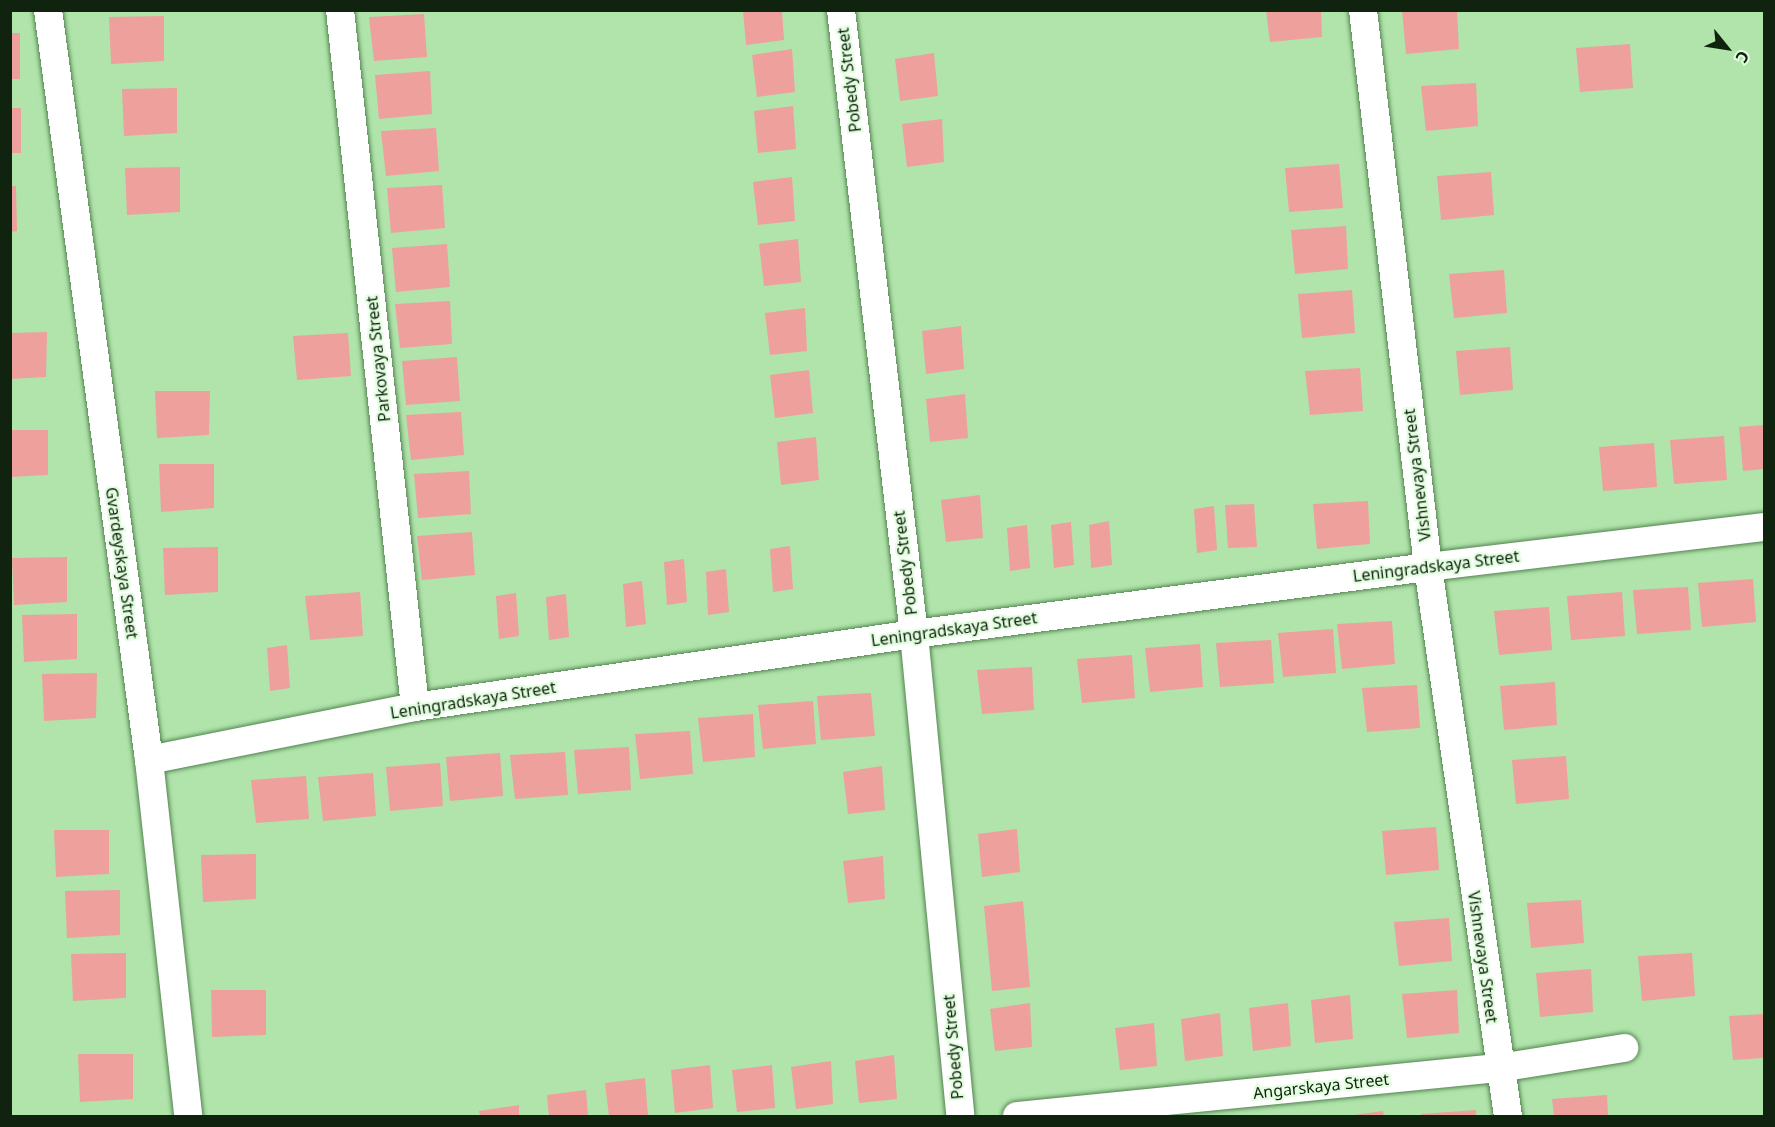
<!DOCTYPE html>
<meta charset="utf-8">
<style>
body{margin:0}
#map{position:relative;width:1775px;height:1127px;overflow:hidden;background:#b0e4ab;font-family:"Noto Sans",sans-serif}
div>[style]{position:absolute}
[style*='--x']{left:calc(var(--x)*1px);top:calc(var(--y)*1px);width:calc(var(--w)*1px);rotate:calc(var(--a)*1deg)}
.building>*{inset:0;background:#eea09c}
.roads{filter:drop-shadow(0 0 2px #548451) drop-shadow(0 0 2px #548451)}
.street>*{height:28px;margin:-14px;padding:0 14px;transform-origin:14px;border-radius:14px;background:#fff}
span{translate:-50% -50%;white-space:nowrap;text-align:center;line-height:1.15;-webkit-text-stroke:4.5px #e3fde0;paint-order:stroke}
.street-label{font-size:16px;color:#0f230e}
.frame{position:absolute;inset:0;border:12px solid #0f230e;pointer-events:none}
.north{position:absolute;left:1697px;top:18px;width:60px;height:60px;-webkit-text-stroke:4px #e3fde0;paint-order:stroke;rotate:120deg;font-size:16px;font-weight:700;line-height:24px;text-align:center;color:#0f230e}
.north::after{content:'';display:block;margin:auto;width:21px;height:27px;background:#0f230e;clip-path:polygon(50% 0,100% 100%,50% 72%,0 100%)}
</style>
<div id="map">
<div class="building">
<div style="clip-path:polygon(743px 10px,782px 10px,784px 40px,746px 45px)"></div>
<div style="clip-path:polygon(1266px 10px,1321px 10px,1322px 37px,1270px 42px)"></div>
<div style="clip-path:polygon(1402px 10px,1457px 10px,1459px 49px,1406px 54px)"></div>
<div style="clip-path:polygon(424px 14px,427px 57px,374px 61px,369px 17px)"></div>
<div style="clip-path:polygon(164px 16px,164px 61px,111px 64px,109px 17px)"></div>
<div style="clip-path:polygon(10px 33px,20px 33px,20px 79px,10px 79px)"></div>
<div style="clip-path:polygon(1630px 44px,1633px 88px,1580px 92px,1576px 48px)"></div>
<div style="clip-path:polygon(792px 49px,795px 92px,757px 97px,752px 55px)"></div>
<div style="clip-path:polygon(934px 53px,938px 96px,900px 101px,895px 59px)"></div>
<div style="clip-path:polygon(430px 71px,432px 114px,379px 119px,375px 75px)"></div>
<div style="clip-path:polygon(1476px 83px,1478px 126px,1426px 131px,1421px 86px)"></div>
<div style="clip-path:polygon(177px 88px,177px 133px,124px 136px,122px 89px)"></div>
<div style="clip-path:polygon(793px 106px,796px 149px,758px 153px,754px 111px)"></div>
<div style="clip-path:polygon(10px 108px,21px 108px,21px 153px,10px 153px)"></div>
<div style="clip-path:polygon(942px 119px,944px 162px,907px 167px,902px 124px)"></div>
<div style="clip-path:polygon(436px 128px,439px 171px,386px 176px,381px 131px)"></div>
<div style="clip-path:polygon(1339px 164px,1343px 208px,1289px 212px,1285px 168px)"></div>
<div style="clip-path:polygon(180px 167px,180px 212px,127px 215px,125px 168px)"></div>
<div style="clip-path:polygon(1491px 172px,1494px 215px,1441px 220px,1437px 176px)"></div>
<div style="clip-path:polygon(792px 177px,795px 221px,758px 225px,753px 182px)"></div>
<div style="clip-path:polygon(442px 185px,445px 228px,391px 233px,387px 188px)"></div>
<div style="clip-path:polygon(10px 186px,16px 186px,17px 231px,10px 232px)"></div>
<div style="clip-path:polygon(1346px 226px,1348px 269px,1295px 274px,1291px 230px)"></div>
<div style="clip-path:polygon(798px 239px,801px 282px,764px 286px,759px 244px)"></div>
<div style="clip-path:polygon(447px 244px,450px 287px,396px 292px,392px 248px)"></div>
<div style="clip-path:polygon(1504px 270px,1507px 313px,1454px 318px,1449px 274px)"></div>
<div style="clip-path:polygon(1352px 290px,1355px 333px,1302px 338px,1298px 294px)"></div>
<div style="clip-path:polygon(450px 301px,452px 344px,400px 348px,395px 304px)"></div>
<div style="clip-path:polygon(805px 308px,807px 351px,770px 355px,765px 313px)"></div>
<div style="clip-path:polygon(961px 326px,964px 369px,926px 374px,922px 331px)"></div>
<div style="clip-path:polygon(47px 332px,46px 377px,10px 379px,10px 333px)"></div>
<div style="clip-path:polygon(348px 333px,351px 376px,297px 380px,293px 336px)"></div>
<div style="clip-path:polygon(1510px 347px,1513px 390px,1460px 395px,1456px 351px)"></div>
<div style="clip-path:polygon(457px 357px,460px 401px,406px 405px,402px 361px)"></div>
<div style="clip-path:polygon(1360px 368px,1363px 411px,1310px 415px,1305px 371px)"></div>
<div style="clip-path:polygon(809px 370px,813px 413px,775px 418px,770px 375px)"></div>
<div style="clip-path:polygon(155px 391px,210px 391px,209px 435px,157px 438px)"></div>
<div style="clip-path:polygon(965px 394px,968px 438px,930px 442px,926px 399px)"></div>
<div style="clip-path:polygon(461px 412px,464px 455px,411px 460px,406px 415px)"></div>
<div style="clip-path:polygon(1764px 425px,1764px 469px,1743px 471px,1739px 427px)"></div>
<div style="clip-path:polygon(10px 430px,48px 430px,48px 475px,10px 477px)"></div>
<div style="clip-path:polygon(1724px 436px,1727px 480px,1674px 484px,1670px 440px)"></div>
<div style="clip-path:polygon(816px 437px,819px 480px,781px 485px,777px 442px)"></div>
<div style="clip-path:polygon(1654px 443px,1657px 487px,1603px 491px,1599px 447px)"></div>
<div style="clip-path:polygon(159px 464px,214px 464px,214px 508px,161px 512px)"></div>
<div style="clip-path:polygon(469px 471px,471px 514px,418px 518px,414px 474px)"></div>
<div style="clip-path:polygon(980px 495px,983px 538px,946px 542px,941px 500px)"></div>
<div style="clip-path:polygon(1368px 501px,1370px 544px,1317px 549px,1313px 504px)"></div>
<div style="clip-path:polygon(1254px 504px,1257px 547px,1228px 548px,1225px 505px)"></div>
<div style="clip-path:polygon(1214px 506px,1217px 550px,1197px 553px,1194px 509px)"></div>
<div style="clip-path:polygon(1109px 521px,1112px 565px,1091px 568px,1089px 525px)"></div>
<div style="clip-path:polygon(1071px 522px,1074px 565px,1054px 568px,1051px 525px)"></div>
<div style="clip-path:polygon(1027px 525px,1030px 568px,1010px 571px,1007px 528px)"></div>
<div style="clip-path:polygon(472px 532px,475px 575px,422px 580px,417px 536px)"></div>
<div style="clip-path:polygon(790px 546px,793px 589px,773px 592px,770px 549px)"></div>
<div style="clip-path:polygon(218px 547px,218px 592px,165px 595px,163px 548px)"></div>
<div style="clip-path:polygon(67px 557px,67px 602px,14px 605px,12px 558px)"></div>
<div style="clip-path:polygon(684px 559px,687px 602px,667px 605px,664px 562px)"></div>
<div style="clip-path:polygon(726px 569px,729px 612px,708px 615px,706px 572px)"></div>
<div style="clip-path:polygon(1753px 579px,1756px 622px,1702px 627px,1698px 583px)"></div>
<div style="clip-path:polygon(642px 581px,646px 624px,626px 627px,623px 584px)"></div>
<div style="clip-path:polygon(1688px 587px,1691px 630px,1637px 634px,1633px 590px)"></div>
<div style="clip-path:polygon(360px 592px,363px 636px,310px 640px,305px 596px)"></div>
<div style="clip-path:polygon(1622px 592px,1625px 636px,1571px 640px,1567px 596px)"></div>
<div style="clip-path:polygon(516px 593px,519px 636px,499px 639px,496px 596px)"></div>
<div style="clip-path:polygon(566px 594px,569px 637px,549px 640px,546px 597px)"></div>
<div style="clip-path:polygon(1549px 607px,1552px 650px,1499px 655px,1494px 611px)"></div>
<div style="clip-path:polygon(77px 614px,77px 659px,24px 662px,22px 615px)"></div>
<div style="clip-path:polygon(1392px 621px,1395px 664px,1342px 669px,1337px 624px)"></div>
<div style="clip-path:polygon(1333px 629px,1336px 673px,1283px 677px,1278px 633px)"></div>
<div style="clip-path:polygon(1271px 640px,1274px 683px,1220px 687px,1216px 643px)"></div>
<div style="clip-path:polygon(1200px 644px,1203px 687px,1150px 692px,1145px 648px)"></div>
<div style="clip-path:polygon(287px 645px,290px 688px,270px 691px,267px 648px)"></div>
<div style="clip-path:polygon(1132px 655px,1135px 698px,1082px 703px,1077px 659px)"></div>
<div style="clip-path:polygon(1032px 667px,1034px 710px,982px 714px,977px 670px)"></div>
<div style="clip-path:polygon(97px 673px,96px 718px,44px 721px,42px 674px)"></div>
<div style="clip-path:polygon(1555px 682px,1557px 725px,1504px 730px,1500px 686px)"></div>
<div style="clip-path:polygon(1417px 685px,1420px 728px,1367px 732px,1362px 688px)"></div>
<div style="clip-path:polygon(871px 693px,875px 736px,821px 740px,817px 696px)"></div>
<div style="clip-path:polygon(813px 701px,816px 744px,763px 749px,758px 705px)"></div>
<div style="clip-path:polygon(753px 714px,755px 757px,703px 762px,698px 718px)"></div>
<div style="clip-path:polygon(690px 731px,693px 774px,640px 779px,635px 734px)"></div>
<div style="clip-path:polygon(629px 747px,631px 790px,578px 794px,574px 750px)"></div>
<div style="clip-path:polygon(565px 752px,568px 795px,515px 799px,510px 755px)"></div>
<div style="clip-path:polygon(500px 753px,503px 796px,450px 801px,446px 757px)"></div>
<div style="clip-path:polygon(1566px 756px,1569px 799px,1516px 804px,1512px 760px)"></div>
<div style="clip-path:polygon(440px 763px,443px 806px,390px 811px,386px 767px)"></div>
<div style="clip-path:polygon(882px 766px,885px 810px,848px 814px,843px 772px)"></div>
<div style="clip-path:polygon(373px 773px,376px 816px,323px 821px,318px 777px)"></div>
<div style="clip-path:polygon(306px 776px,309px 819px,256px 823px,251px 780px)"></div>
<div style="clip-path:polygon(1436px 827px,1439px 870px,1386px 875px,1382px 831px)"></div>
<div style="clip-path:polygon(1017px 829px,1020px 872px,982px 877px,978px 834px)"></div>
<div style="clip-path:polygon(54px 830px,109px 830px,109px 874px,56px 877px)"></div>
<div style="clip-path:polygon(256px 854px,256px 899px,203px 902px,201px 855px)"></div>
<div style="clip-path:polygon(883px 856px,885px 899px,848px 903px,843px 861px)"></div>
<div style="clip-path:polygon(120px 890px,120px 935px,67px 938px,65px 891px)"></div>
<div style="clip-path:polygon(1581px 900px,1584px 943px,1531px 948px,1527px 903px)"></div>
<div style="clip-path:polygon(1023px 901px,1030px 987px,992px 991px,984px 906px)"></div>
<div style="clip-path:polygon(1449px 918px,1452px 961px,1399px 966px,1394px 922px)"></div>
<div style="clip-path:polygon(126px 953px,126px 998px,73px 1001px,71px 954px)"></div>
<div style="clip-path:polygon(1692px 953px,1695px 996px,1642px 1001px,1638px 956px)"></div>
<div style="clip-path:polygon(1591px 969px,1593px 1012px,1540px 1017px,1536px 973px)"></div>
<div style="clip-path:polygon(211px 990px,266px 990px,266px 1035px,212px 1037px)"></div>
<div style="clip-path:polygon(1457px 990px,1459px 1033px,1407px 1038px,1402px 994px)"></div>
<div style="clip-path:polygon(1350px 995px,1353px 1039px,1315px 1043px,1311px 1000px)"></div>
<div style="clip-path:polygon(1030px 1003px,1032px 1047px,995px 1051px,990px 1009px)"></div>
<div style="clip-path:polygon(1288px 1003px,1291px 1046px,1253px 1051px,1249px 1008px)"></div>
<div style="clip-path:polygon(1220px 1013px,1223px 1056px,1185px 1061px,1181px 1019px)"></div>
<div style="clip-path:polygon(1764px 1014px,1764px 1058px,1733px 1060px,1729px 1016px)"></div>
<div style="clip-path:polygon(1154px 1023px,1157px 1066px,1120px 1070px,1115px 1028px)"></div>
<div style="clip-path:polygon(78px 1054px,133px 1054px,133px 1099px,80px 1102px)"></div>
<div style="clip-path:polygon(894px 1055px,897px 1099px,859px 1103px,855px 1061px)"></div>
<div style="clip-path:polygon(831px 1061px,833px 1104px,796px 1109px,791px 1067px)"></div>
<div style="clip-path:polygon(710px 1065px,713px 1108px,675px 1113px,671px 1070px)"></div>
<div style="clip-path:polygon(772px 1065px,775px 1108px,737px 1112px,732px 1070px)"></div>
<div style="clip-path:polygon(645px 1078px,648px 1116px,609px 1116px,605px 1083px)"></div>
<div style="clip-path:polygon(586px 1090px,588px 1116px,549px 1116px,547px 1095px)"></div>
<div style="clip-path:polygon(1607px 1095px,1608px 1116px,1554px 1116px,1552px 1099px)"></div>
<div style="clip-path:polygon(519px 1105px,519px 1116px,480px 1116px,479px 1111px)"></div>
<div style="clip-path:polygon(1476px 1110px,1476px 1116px,1421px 1116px,1421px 1114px)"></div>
<div style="clip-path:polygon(1383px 1111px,1384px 1116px,1354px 1116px,1354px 1115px)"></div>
</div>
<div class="roads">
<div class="street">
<div style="--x:48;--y:10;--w:757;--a:82.33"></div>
<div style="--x:149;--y:760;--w:358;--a:83.7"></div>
<div style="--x:340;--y:10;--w:701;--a:83.86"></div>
<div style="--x:841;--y:10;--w:628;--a:83.33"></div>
<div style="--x:914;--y:634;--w:484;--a:84.5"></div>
<div style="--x:1363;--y:10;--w:561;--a:83.34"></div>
<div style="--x:1428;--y:567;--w:555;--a:81.71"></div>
<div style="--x:149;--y:760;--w:271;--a:-11.3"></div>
<div style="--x:415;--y:707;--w:504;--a:-8.32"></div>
<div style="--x:914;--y:634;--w:518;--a:-7.43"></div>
<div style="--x:1428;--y:567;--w:338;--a:-6.8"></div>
<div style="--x:1017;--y:1116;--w:484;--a:-5.7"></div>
<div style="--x:1499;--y:1068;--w:127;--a:-9.1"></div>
</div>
</div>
<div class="street-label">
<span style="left:849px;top:80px;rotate:-97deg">Pobedy Street</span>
<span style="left:378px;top:359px;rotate:-96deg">Parkovaya Street</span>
<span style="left:1417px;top:475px;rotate:-97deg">Vishnevaya Street</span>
<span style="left:122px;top:563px;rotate:82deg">Gvardeyskaya Street</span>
<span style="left:905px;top:563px;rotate:-97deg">Pobedy Street</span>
<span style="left:1436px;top:566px;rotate:-7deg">Leningradskaya Street</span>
<span style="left:954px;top:629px;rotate:-8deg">Leningradskaya Street</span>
<span style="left:473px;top:700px;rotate:-9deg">Leningradskaya Street</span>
<span style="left:1483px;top:957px;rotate:82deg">Vishnevaya Street</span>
<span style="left:953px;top:1047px;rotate:-95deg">Pobedy Street</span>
<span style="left:1321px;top:1086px;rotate:-6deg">Angarskaya Street</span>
</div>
<div class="frame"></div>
<div class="north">С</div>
</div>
